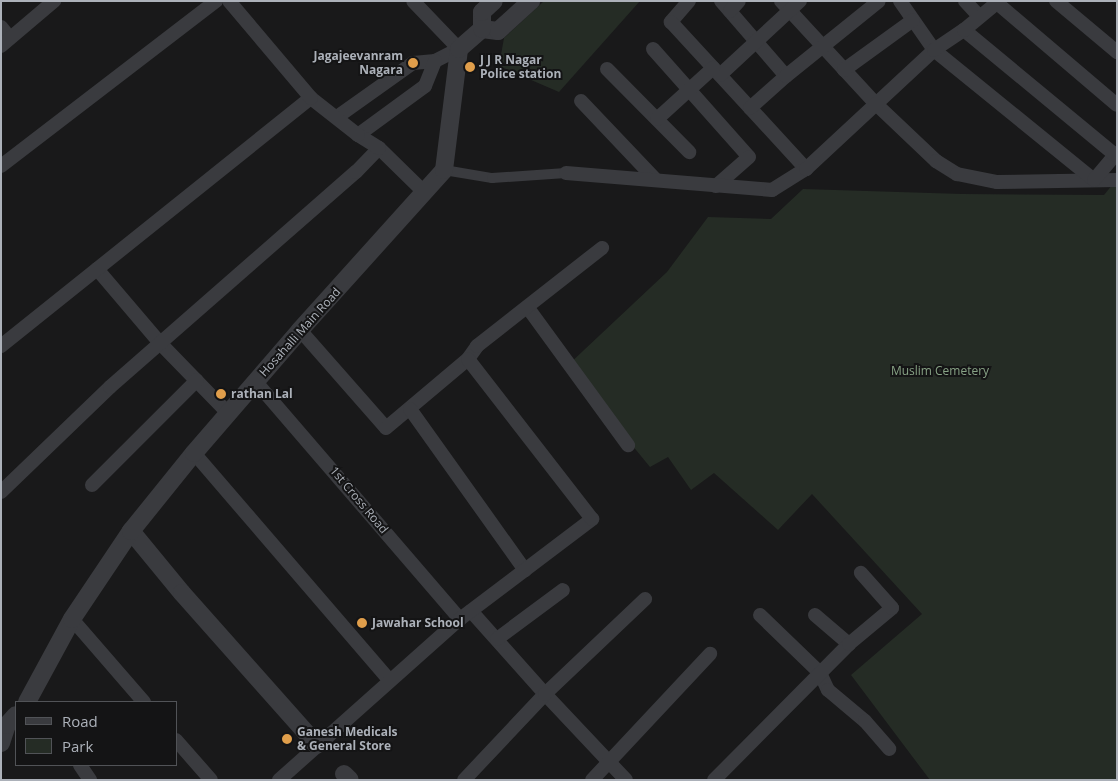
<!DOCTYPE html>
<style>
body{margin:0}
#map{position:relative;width:1118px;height:781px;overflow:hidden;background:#19191a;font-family:"Open Sans",sans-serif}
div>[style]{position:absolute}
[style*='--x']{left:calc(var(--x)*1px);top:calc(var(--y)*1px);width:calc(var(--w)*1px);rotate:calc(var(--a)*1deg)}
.green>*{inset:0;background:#252c25}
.pedestrian>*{height:10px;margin:-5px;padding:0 5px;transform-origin:5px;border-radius:5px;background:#3a3b3f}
.minor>*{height:14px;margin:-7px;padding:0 7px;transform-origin:7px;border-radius:7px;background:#3a3b3f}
.tertiary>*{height:18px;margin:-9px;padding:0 9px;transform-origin:9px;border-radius:9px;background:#3a3b3f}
.dots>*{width:14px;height:14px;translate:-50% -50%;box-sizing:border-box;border:2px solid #141415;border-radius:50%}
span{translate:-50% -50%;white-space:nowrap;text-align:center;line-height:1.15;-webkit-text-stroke:4px #141415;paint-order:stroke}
.poi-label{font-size:12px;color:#acb1b9;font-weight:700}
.right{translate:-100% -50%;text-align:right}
.left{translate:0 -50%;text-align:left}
.street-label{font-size:12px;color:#acb1b9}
.park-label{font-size:12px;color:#87a285}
.frame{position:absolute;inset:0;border:2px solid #acb1b9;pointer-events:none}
.legend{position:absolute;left:15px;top:701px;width:162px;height:65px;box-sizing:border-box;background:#141415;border:1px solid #515357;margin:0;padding:6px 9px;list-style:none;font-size:15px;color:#acb1b9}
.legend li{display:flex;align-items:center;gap:10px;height:25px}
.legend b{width:25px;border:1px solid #515357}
</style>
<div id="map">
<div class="green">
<div style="clip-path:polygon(544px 1px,640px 1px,559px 92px,499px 66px,504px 38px)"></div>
<div style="clip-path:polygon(1117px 179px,1117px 780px,930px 780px,851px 675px,922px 614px,812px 494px,778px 530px,714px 473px,691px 490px,668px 457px,650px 467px,567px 366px,667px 272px,708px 217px,771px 219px,803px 189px,962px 194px,1104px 195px)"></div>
</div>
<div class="pedestrian">
<div style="--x:444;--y:170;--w:49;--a:9.5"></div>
<div style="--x:492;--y:178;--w:74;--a:-3.9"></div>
</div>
<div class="minor">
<div style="--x:689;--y:1;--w:28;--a:131"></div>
<div style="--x:671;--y:22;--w:200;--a:47.4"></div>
<div style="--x:721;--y:1;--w:99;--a:49.1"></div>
<div style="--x:781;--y:1;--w:140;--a:47.3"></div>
<div style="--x:876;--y:104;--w:83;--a:43.5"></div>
<div style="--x:936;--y:161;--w:25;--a:32"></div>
<div style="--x:957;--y:174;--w:41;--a:11.3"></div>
<div style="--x:997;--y:182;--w:120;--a:-1"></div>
<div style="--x:900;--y:1;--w:60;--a:55.2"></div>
<div style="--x:934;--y:50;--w:206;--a:39.1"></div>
<div style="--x:1094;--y:180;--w:35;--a:-50"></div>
<div style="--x:965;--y:1;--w:21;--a:47"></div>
<div style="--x:1056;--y:1;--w:80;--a:39.9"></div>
<div style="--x:997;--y:3;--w:157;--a:40.4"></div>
<div style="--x:730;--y:11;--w:13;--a:-48"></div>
<div style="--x:1;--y:27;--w:14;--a:51"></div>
<div style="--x:964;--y:30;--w:196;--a:39.6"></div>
<div style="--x:1;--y:46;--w:70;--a:-40.3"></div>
<div style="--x:653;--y:49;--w:144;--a:48.4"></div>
<div style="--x:749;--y:157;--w:44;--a:138.7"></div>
<div style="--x:607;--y:69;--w:117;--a:45.3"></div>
<div style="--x:844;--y:70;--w:85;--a:-35.9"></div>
<div style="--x:720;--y:75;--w:109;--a:-42.8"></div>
<div style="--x:581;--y:101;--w:108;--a:46.5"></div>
<div style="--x:750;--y:108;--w:48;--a:-41.6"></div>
<div style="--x:786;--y:76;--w:119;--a:-38.9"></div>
<div style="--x:337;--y:117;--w:93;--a:-35.4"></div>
<div style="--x:413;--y:63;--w:22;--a:-5"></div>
<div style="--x:435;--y:61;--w:27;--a:-27"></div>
<div style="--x:459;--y:49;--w:66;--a:-133.8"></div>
<div style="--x:657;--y:119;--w:76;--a:-42.3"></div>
<div style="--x:358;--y:135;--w:83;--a:-36.2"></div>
<div style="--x:425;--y:86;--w:27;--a:-68"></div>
<div style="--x:379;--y:148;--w:64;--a:44.4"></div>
<div style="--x:1;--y:166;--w:271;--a:-37.5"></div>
<div style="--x:566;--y:173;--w:207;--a:4.7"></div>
<div style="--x:772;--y:190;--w:40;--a:-32"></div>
<div style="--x:806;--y:169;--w:175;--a:-42.9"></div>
<div style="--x:934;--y:50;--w:36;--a:-34"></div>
<div style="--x:964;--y:30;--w:45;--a:-39.6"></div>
<div style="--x:97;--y:269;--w:97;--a:49.6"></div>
<div style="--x:160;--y:343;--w:98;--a:45.8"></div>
<div style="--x:528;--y:308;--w:170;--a:53.9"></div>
<div style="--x:300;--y:330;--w:130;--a:48.7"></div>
<div style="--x:386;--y:428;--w:107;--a:-40.1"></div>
<div style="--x:468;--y:359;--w:16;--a:-55"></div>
<div style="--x:477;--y:346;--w:159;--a:-38.1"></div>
<div style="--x:1;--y:346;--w:397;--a:-38.7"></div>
<div style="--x:256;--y:382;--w:313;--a:49.3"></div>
<div style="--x:410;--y:409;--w:198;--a:54.5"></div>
<div style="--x:194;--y:453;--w:299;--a:49.3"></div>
<div style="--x:92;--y:485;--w:148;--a:-45"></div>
<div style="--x:1;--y:492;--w:151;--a:-43.9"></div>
<div style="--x:110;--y:387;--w:327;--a:-41.2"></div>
<div style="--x:356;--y:172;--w:33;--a:-46"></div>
<div style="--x:379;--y:148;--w:25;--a:-148"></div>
<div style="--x:358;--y:135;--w:60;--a:-141.8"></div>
<div style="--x:311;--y:98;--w:127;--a:-130.2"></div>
<div style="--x:471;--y:611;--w:111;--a:48.3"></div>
<div style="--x:545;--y:694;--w:118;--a:46.7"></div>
<div style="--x:760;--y:615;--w:83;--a:44"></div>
<div style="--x:820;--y:673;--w:19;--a:65"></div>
<div style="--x:828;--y:690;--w:48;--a:40"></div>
<div style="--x:865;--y:721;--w:37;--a:49"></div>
<div style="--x:815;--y:615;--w:45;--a:40.5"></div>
<div style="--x:72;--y:619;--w:110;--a:49.1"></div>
<div style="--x:497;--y:639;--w:82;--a:-36.6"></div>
<div style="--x:176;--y:740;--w:53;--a:48.8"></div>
<div style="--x:80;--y:765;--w:18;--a:56"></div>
<div style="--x:279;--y:780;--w:242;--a:-41.7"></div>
<div style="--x:460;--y:619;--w:166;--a:-37.1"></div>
<div style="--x:592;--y:519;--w:202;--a:-127.8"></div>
<div style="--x:464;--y:780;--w:118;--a:-46.7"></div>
<div style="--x:545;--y:694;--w:138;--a:-43.5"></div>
<div style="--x:592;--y:780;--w:173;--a:-46.9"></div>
<div style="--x:714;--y:780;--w:192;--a:-45.2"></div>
<div style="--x:849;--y:644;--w:56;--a:-39.9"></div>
<div style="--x:892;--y:608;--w:47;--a:-131.5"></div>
</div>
<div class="tertiary">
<div style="--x:482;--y:29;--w:16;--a:7"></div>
<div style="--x:498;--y:31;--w:45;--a:-42.3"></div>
<div style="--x:131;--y:531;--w:80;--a:50.6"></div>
<div style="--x:182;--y:593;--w:203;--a:48.4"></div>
<div style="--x:27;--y:702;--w:94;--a:-61.5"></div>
<div style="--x:72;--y:619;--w:106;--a:-56.2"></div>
<div style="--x:131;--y:531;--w:100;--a:-51.1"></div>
<div style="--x:194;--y:453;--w:162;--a:-49.2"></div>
<div style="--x:300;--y:330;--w:215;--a:-48"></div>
<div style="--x:444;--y:170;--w:122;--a:-82.9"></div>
<div style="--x:459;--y:49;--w:30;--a:-41"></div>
<div style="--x:482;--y:29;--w:17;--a:-90"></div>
<div style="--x:482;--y:12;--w:16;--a:-43"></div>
<div style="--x:1;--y:743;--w:19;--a:-72"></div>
<div style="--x:7;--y:725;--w:13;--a:-48"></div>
<div style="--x:344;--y:774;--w:8;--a:45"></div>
</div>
<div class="dots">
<div style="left:413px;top:63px;background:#e09e4b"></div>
<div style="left:470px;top:67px;background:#e09e4b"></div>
<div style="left:221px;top:394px;background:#e09e4b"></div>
<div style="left:362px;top:623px;background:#e09e4b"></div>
<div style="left:287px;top:739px;background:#e09e4b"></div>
</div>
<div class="poi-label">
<span class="right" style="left:403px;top:63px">Jagajeevanram<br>Nagara</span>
<span class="left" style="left:480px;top:67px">J J R Nagar<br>Police station</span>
<span class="left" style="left:231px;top:394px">rathan Lal</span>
<span class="left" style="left:372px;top:623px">Jawahar School</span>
<span class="left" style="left:297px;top:739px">Ganesh Medicals<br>&amp; General Store</span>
</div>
<div class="street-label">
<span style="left:300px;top:332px;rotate:-48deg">Hosahalli Main Road</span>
<span style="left:359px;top:500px;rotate:50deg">1st Cross Road</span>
</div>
<div class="park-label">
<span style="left:940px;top:371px">Muslim Cemetery</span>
</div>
<div class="frame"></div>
<ul class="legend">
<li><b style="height:6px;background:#3a3b3f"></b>Road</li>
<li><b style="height:14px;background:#252c25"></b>Park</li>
</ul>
</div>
